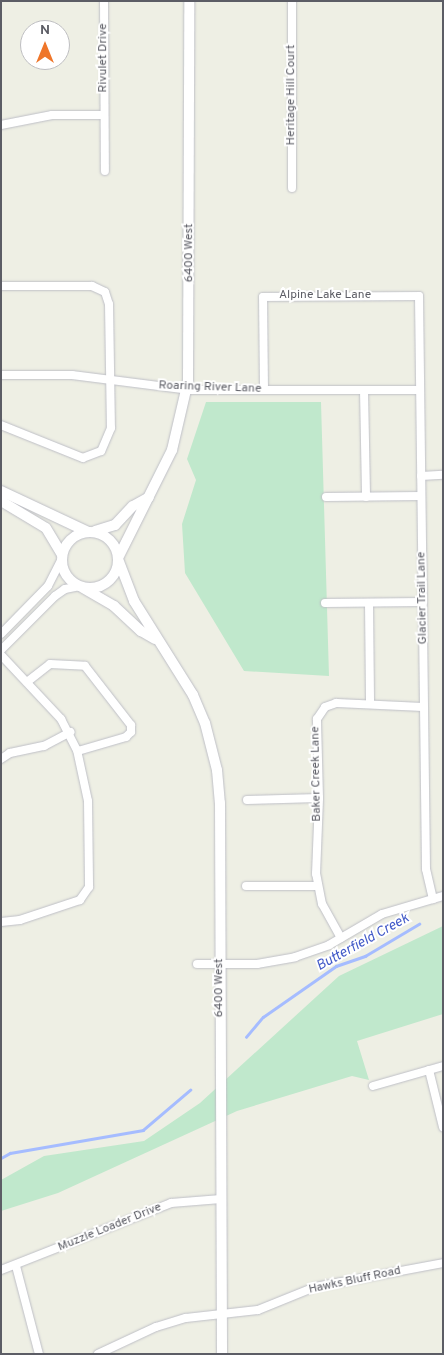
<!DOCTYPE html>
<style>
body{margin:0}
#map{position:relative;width:444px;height:1355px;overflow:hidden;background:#eeefe4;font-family:Overpass,sans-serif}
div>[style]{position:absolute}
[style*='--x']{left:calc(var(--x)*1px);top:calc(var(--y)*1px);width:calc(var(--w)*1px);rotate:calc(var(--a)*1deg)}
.green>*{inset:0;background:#c0e8cc}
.stream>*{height:2.5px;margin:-1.25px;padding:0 1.25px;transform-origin:1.25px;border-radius:1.25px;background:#a5bcff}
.roads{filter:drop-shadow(0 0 1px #bebfc6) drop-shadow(0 0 1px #bebfc6)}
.minor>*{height:8px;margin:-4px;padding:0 4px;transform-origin:4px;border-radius:4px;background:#fff}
.tertiary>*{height:10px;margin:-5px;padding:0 5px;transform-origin:5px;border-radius:5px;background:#fff}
.tertiary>.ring{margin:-5px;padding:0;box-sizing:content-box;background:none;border:10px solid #fff;border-radius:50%}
span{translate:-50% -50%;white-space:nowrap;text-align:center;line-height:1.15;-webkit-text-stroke:4px #fff;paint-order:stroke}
.street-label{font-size:12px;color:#5c5d65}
.water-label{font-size:14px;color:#425ac8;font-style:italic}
.frame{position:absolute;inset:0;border:2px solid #5c5d65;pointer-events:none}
.north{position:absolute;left:20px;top:20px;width:50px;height:50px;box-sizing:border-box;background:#fff;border:1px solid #bebec1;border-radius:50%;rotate:0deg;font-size:14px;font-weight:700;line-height:20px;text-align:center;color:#5c5d65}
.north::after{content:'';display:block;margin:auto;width:18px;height:22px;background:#ef762a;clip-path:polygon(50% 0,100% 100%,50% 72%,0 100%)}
</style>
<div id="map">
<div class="green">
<div style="clip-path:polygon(206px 402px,321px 402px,329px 676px,244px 671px,185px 573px,182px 524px,196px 480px,187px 459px)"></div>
<div style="clip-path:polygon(443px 926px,443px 1014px,357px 1041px,369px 1080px,352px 1076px,237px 1111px,58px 1193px,1px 1211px,1px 1180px,44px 1156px,144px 1141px,200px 1103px,339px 976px)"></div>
</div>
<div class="stream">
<div style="--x:246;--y:1037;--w:26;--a:-50"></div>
<div style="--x:263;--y:1017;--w:89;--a:-34.9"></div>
<div style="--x:336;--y:966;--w:31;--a:-19"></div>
<div style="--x:365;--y:956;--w:63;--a:-30.7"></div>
<div style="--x:1;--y:1158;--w:10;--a:-29"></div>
<div style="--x:10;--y:1153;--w:135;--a:-9.8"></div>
<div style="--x:143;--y:1130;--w:62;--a:-40.4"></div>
</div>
<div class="roads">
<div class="minor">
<div style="--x:104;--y:1;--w:170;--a:89.7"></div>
<div style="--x:1;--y:125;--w:52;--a:-11.1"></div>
<div style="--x:52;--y:115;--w:52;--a:0"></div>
<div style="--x:292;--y:188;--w:187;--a:-90"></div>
<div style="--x:1;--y:286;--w:91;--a:0"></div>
<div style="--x:92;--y:286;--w:14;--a:25"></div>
<div style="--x:105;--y:292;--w:13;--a:72"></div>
<div style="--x:109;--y:304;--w:124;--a:89.1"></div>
<div style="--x:111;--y:428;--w:25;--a:113"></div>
<div style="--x:101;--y:451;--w:19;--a:159"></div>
<div style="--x:83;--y:458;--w:88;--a:-158.1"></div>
<div style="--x:1;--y:375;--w:71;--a:0"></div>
<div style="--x:72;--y:375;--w:119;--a:7.2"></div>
<div style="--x:190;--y:390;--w:230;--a:0"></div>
<div style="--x:264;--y:390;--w:93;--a:-90.6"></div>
<div style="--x:263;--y:297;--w:156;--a:-0.4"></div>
<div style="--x:419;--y:296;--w:573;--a:89.3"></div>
<div style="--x:426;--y:869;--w:31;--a:77"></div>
<div style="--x:364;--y:390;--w:107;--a:88.9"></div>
<div style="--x:421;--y:476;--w:22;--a:-3"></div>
<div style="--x:326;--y:497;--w:95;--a:-0.6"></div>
<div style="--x:325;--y:603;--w:98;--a:-0.6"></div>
<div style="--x:369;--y:603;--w:101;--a:89.4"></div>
<div style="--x:1;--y:634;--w:67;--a:-45.6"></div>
<div style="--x:48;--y:586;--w:28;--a:-63"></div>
<div style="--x:1;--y:650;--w:76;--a:-45"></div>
<div style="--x:55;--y:596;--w:12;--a:-35"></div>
<div style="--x:65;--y:589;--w:15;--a:-11"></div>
<div style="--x:1;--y:655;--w:88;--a:46.8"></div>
<div style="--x:61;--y:719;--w:35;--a:63"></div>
<div style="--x:77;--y:750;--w:52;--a:77.8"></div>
<div style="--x:88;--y:801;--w:86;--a:89.3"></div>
<div style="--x:89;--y:887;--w:16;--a:125"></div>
<div style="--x:80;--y:900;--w:63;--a:161.6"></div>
<div style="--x:20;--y:920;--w:19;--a:174"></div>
<div style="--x:27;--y:682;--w:29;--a:-38"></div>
<div style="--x:50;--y:664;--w:35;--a:3"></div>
<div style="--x:85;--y:666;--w:75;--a:52.1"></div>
<div style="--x:131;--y:725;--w:7;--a:90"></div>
<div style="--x:131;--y:732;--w:7;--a:135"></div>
<div style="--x:126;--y:737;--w:50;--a:163.7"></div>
<div style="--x:1;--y:759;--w:11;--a:-34"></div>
<div style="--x:10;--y:753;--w:35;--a:-12"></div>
<div style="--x:44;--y:746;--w:30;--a:-28"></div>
<div style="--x:247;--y:800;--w:72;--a:-1.6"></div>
<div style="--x:246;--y:886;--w:72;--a:0"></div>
<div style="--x:341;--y:938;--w:39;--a:-119"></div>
<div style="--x:322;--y:904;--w:31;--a:-101"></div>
<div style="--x:316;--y:874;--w:76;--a:-87.7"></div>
<div style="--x:319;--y:798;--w:79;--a:-91.5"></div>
<div style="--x:317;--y:719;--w:14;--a:-56"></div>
<div style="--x:325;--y:707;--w:12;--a:-20"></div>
<div style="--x:336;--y:703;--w:88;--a:2.6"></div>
<div style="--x:197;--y:964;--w:60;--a:0"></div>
<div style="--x:257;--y:964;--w:39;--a:-10"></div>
<div style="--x:295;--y:957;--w:36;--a:-19"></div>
<div style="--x:329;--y:945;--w:61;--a:-30.3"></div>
<div style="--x:382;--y:914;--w:64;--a:-16.4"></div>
<div style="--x:429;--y:1070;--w:59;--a:76.2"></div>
<div style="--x:373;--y:1086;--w:73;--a:-15.9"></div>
<div style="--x:16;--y:1266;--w:91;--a:75.4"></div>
<div style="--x:1;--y:1270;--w:183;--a:-21.5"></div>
<div style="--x:171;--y:1203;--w:50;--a:-4.6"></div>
<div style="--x:98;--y:1354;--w:64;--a:-25"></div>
<div style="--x:156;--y:1327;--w:31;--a:-17"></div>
<div style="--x:186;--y:1318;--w:72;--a:-6.3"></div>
<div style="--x:258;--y:1310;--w:61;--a:-22"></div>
<div style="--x:315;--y:1287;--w:130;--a:-10.6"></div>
</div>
<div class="tertiary">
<div style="--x:1;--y:491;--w:96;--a:25.2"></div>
<div style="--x:1;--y:501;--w:52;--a:31"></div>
<div style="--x:46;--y:528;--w:31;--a:59"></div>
<div style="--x:95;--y:531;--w:21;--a:-17"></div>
<div style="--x:115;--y:525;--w:26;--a:-47"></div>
<div style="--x:133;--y:506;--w:18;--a:-29"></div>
<div class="ring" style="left:62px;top:532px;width:46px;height:46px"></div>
<div style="--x:118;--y:558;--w:121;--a:-63.4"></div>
<div style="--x:172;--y:450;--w:71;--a:-76.9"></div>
<div style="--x:188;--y:381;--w:380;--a:-89.8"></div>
<div style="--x:118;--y:559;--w:45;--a:69.1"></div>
<div style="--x:134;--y:601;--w:111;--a:57.9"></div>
<div style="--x:193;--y:695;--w:30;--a:67"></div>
<div style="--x:205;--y:723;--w:49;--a:75.7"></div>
<div style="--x:217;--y:770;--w:33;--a:85"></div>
<div style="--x:220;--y:803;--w:551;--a:89.79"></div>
<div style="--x:83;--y:588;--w:36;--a:30"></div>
<div style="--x:114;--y:606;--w:37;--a:43"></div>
<div style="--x:141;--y:631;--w:16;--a:30"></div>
</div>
</div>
<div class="street-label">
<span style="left:104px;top:58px;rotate:-90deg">Rivulet Drive</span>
<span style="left:292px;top:95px;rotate:-90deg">Heritage Hill Court</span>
<span style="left:190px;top:253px;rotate:-90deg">6400 West</span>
<span style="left:325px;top:296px">Alpine Lake Lane</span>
<span style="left:210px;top:388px;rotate:2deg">Roaring River Lane</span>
<span style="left:423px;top:598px;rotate:-91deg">Glacier Trail Lane</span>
<span style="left:317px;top:774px;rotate:-91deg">Baker Creek Lane</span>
<span style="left:220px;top:988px;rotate:-90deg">6400 West</span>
<span style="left:110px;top:1228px;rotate:-22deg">Muzzle Loader Drive</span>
<span style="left:355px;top:1281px;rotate:-12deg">Hawks Bluff Road</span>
</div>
<div class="water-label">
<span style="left:363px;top:943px;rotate:-29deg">Butterfield Creek</span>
</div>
<div class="frame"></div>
<div class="north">N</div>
</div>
